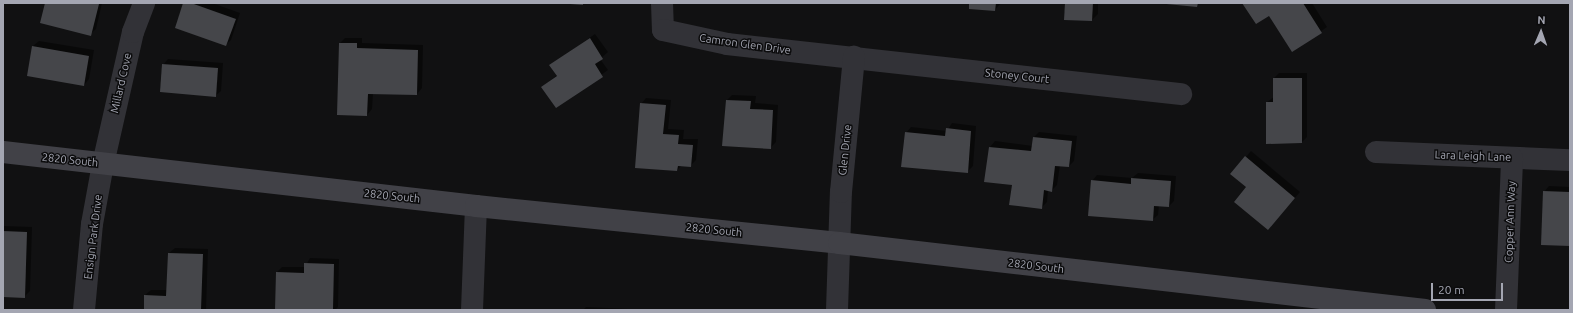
<!DOCTYPE html>
<style>
body{margin:0}
#map{position:relative;width:1573px;height:313px;overflow:hidden;background:#111112;font-family:Ubuntu,sans-serif}
div>[style]{position:absolute}
[style*='--x']{left:calc(var(--x)*1px);top:calc(var(--y)*1px);width:calc(var(--w)*1px);rotate:calc(var(--a)*1deg)}
.shadow>*{inset:0;background:#0007}
.building>*{inset:0;background:#45464a}
.street>*{height:22px;margin:-11px;padding:0 11px;transform-origin:11px;border-radius:11px;background:#323237}
.secondary>*{height:22px;margin:-11px;padding:0 11px;transform-origin:11px;border-radius:11px;background:#414147}
span{translate:-50% -50%;white-space:nowrap;text-align:center;line-height:1.15;-webkit-text-stroke:3px #0c0c0d;paint-order:stroke}
.street-label{font-size:11px;color:#a4a6b2}
.frame{position:absolute;inset:0;border:4px solid #a4a6b2;pointer-events:none}
.north{position:absolute;left:1521px;top:12px;width:40px;height:40px;-webkit-text-stroke:3px #0c0c0d;paint-order:stroke;rotate:2deg;font-size:11px;font-weight:700;line-height:16px;text-align:center;color:#a4a6b2}
.north::after{content:'';display:block;margin:auto;width:14px;height:18px;background:#a4a6b2;clip-path:polygon(50% 0,100% 100%,50% 72%,0 100%)}
.scale{position:absolute;left:1431px;top:283px;width:72px;height:18px;box-sizing:border-box;border:2px solid #a4a6b2;border-top:0;padding-left:5px;font-size:12px;line-height:14px;white-space:nowrap;color:#a4a6b2;-webkit-text-stroke:3px #0c0c0d;paint-order:stroke}
</style>
<div id="map">
<div class="shadow">
<div style="clip-path:polygon(46px 3px,102px 3px,96px 29px,90px 34px,41px 22px)"></div>
<div style="clip-path:polygon(184px 3px,212px 3px,240px 13px,231px 40px,225px 45px)"></div>
<div style="clip-path:polygon(970px 3px,1001px 3px,995px 10px)"></div>
<div style="clip-path:polygon(1066px 3px,1098px 3px,1098px 14px,1092px 20px,1065px 19px)"></div>
<div style="clip-path:polygon(1244px 3px,1312px 3px,1327px 27px,1292px 51px,1269px 15px)"></div>
<div style="clip-path:polygon(595px 34px,608px 52px,600px 59px,608px 70px,556px 107px,543px 87px,557px 75px,551px 65px)"></div>
<div style="clip-path:polygon(345px 38px,362px 38px,362px 43px,423px 45px,422px 88px,417px 94px,373px 93px,372px 109px,367px 115px,340px 43px)"></div>
<div style="clip-path:polygon(39px 41px,94px 50px,89px 79px,84px 85px,33px 46px)"></div>
<div style="clip-path:polygon(168px 59px,223px 63px,221px 91px,215px 96px,163px 65px)"></div>
<div style="clip-path:polygon(1279px 73px,1307px 73px,1307px 137px,1302px 142px,1267px 102px,1274px 97px,1274px 78px)"></div>
<div style="clip-path:polygon(732px 95px,756px 96px,755px 103px,778px 105px,776px 142px,770px 148px,727px 100px)"></div>
<div style="clip-path:polygon(646px 98px,671px 100px,668px 129px,684px 130px,683px 139px,698px 139px,696px 160px,691px 165px,682px 165px,677px 170px,641px 104px)"></div>
<div style="clip-path:polygon(952px 123px,976px 126px,973px 166px,967px 172px,906px 133px,911px 127px,947px 131px)"></div>
<div style="clip-path:polygon(1039px 132px,1077px 136px,1074px 161px,1069px 166px,1060px 165px,1057px 185px,1052px 190px,1048px 190px,1047px 202px,1041px 208px,1013px 184px,985px 181px,990px 147px,995px 141px,1033px 146px,1034px 137px)"></div>
<div style="clip-path:polygon(1251px 151px,1300px 192px,1273px 223px,1248px 187px,1246px 157px)"></div>
<div style="clip-path:polygon(1138px 173px,1176px 176px,1174px 201px,1169px 206px,1159px 205px,1158px 215px,1152px 220px,1092px 181px,1097px 175px,1132px 178px)"></div>
<div style="clip-path:polygon(1549px 186px,1570px 187px,1570px 245px,1544px 192px)"></div>
<div style="clip-path:polygon(3px 226px,32px 227px,30px 291px,24px 297px,3px 296px)"></div>
<div style="clip-path:polygon(175px 248px,208px 249px,206px 310px,145px 310px,145px 295px,151px 290px,167px 290px,169px 253px)"></div>
<div style="clip-path:polygon(310px 258px,339px 259px,338px 307px,335px 310px,276px 310px,277px 272px,282px 267px,305px 267px)"></div>
<div style="clip-path:polygon(586px 307px,630px 309px,630px 310px,583px 310px)"></div>
</div>
<div class="building">
<div style="clip-path:polygon(45px 3px,99px 4px,91px 36px,40px 23px)"></div>
<div style="clip-path:polygon(183px 3px,191px 3px,236px 19px,226px 46px,175px 28px)"></div>
<div style="clip-path:polygon(557px 3px,583px 3px,583px 5px)"></div>
<div style="clip-path:polygon(969px 3px,996px 3px,995px 11px,969px 9px)"></div>
<div style="clip-path:polygon(1065px 3px,1093px 3px,1092px 21px,1064px 20px)"></div>
<div style="clip-path:polygon(1156px 3px,1198px 3px,1197px 7px)"></div>
<div style="clip-path:polygon(1242px 3px,1303px 3px,1322px 33px,1292px 52px,1269px 16px,1256px 24px)"></div>
<div style="clip-path:polygon(590px 38px,603px 59px,595px 64px,603px 77px,556px 108px,541px 87px,557px 76px,549px 65px)"></div>
<div style="clip-path:polygon(339px 43px,357px 43px,357px 48px,418px 50px,417px 95px,368px 94px,367px 116px,337px 115px)"></div>
<div style="clip-path:polygon(32px 46px,89px 56px,84px 86px,27px 76px)"></div>
<div style="clip-path:polygon(162px 64px,218px 68px,216px 97px,160px 92px)"></div>
<div style="clip-path:polygon(1273px 78px,1302px 78px,1302px 143px,1266px 144px,1266px 102px,1273px 102px)"></div>
<div style="clip-path:polygon(726px 100px,751px 101px,750px 109px,773px 110px,771px 149px,722px 146px)"></div>
<div style="clip-path:polygon(640px 103px,666px 105px,663px 134px,679px 135px,678px 144px,693px 145px,691px 167px,678px 166px,677px 171px,635px 168px)"></div>
<div style="clip-path:polygon(946px 128px,971px 131px,968px 173px,901px 167px,905px 132px,945px 136px)"></div>
<div style="clip-path:polygon(1033px 137px,1072px 141px,1069px 167px,1055px 166px,1052px 192px,1044px 190px,1042px 209px,1009px 205px,1012px 185px,984px 182px,989px 147px,1031px 151px)"></div>
<div style="clip-path:polygon(1245px 156px,1295px 198px,1268px 230px,1234px 202px,1246px 187px,1230px 174px)"></div>
<div style="clip-path:polygon(1131px 178px,1171px 181px,1169px 207px,1154px 206px,1153px 221px,1088px 216px,1091px 180px,1131px 184px)"></div>
<div style="clip-path:polygon(1543px 191px,1570px 192px,1570px 246px,1541px 245px)"></div>
<div style="clip-path:polygon(3px 231px,27px 232px,25px 298px,3px 297px)"></div>
<div style="clip-path:polygon(168px 253px,203px 254px,201px 310px,144px 310px,144px 295px,166px 296px)"></div>
<div style="clip-path:polygon(304px 263px,334px 264px,333px 310px,275px 310px,276px 272px,304px 273px)"></div>
</div>
<div class="street">
<div style="--x:662;--y:3;--w:27;--a:88"></div>
<div style="--x:663;--y:30;--w:66;--a:12.3"></div>
<div style="--x:727;--y:44;--w:457;--a:6.3"></div>
<div style="--x:1376;--y:152;--w:194;--a:2.4"></div>
<div style="--x:84;--y:310;--w:86;--a:-84.7"></div>
<div style="--x:92;--y:224;--w:61;--a:-79.6"></div>
<div style="--x:103;--y:164;--w:135;--a:-77.2"></div>
<div style="--x:133;--y:32;--w:31;--a:-69"></div>
<div style="--x:472;--y:310;--w:104;--a:-87.8"></div>
<div style="--x:837;--y:310;--w:118;--a:-88.1"></div>
<div style="--x:841;--y:192;--w:136;--a:-84.5"></div>
<div style="--x:1506;--y:310;--w:152;--a:-87.7"></div>
</div>
<div class="secondary">
<div style="--x:3;--y:152;--w:476;--a:6.5"></div>
<div style="--x:476;--y:206;--w:365;--a:5.8"></div>
<div style="--x:839;--y:243;--w:590;--a:6.52"></div>
</div>
<div class="street-label">
<span style="left:745px;top:44px;rotate:8deg">Camron Glen Drive</span>
<span style="left:1017px;top:76px;rotate:6deg">Stoney Court</span>
<span style="left:121px;top:83px;rotate:-77deg">Millard Cove</span>
<span style="left:845px;top:150px;rotate:-84deg">Glen Drive</span>
<span style="left:1473px;top:156px;rotate:2deg">Lara Leigh Lane</span>
<span style="left:70px;top:160px;rotate:6deg">2820 South</span>
<span style="left:392px;top:196px;rotate:6deg">2820 South</span>
<span style="left:1510px;top:222px;rotate:-88deg">Copper Ann Way</span>
<span style="left:714px;top:230px;rotate:6deg">2820 South</span>
<span style="left:93px;top:237px;rotate:-83deg">Ensign Park Drive</span>
<span style="left:1036px;top:266px;rotate:7deg">2820 South</span>
</div>
<div class="frame"></div>
<div class="north">N</div>
<div class="scale">20 m</div>
</div>
